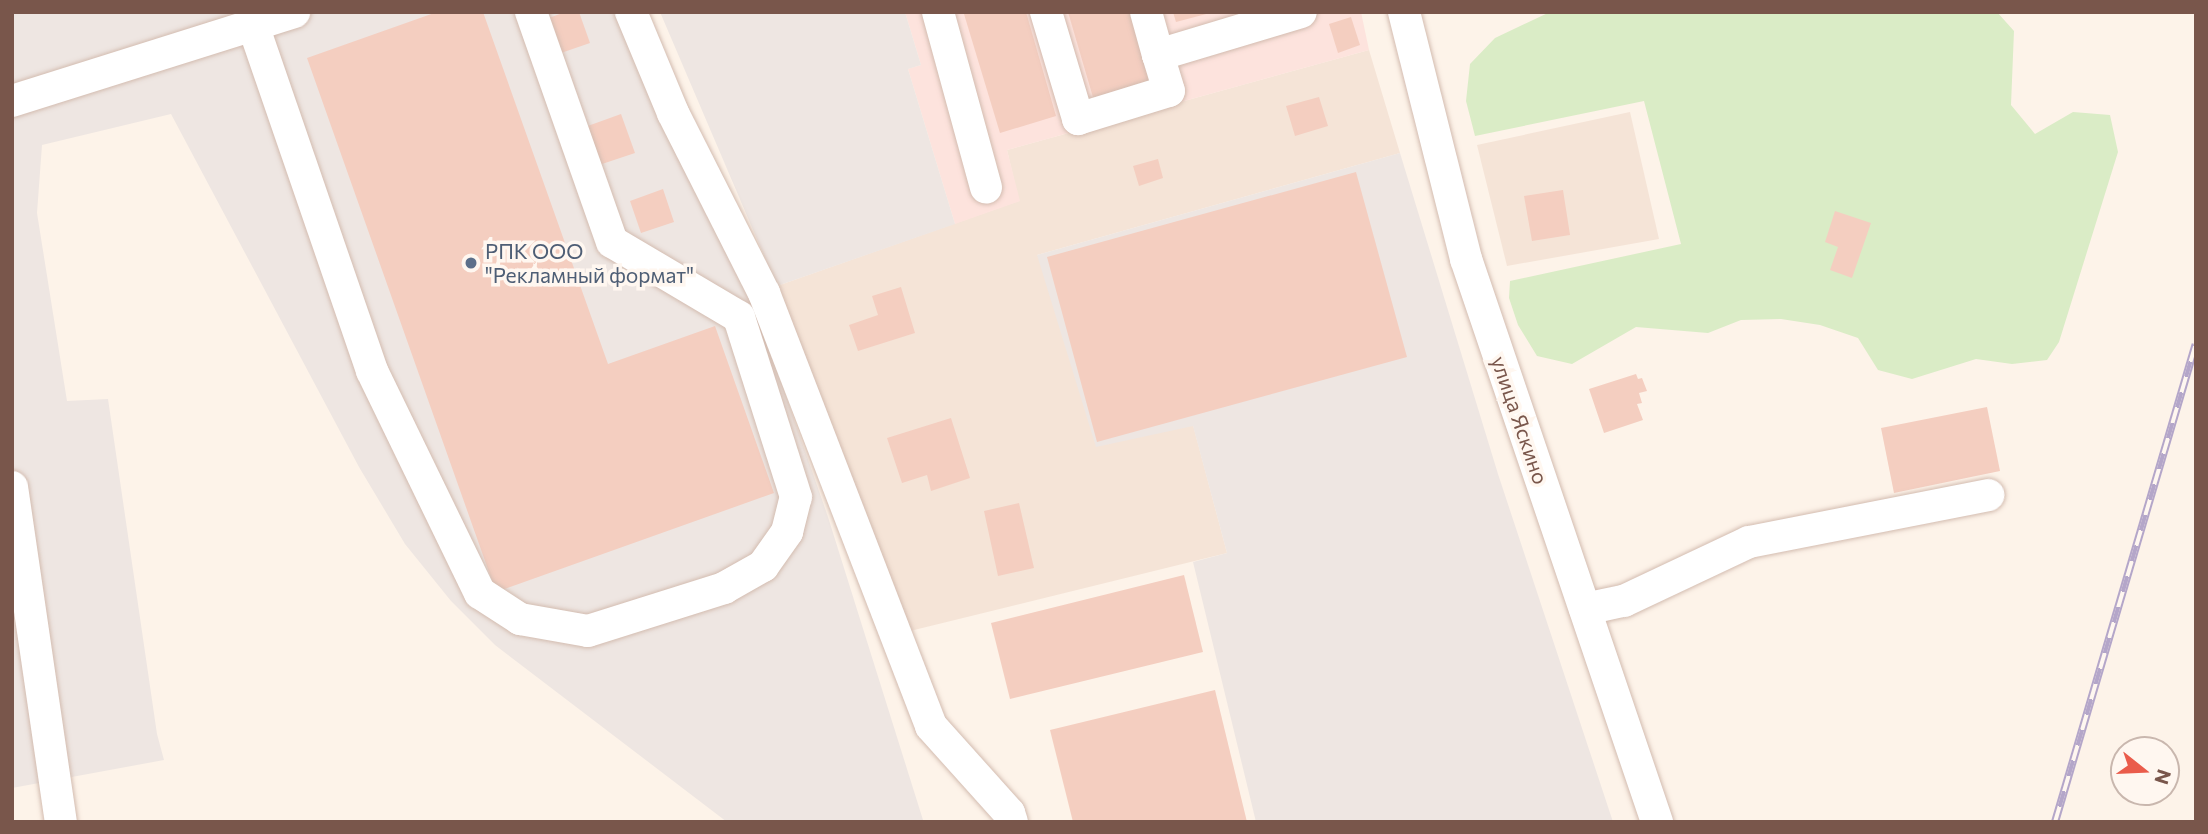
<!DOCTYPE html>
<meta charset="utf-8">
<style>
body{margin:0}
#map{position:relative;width:2208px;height:834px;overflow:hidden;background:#fdf3e9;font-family:Commissioner,sans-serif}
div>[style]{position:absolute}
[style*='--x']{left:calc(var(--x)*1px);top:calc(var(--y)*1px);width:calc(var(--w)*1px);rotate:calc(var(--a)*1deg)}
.residential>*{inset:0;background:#f5e4d7}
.commercial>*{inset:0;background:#fde3dd}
.industrial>*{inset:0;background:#eee6e2}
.green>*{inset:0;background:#daecc6}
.building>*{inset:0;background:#f4cec0}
.roads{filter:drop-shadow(0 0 2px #d3bcb0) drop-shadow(0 0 2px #d3bcb0)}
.minor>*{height:32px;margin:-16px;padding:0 16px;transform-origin:16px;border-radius:16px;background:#fff}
.rail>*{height:8px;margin-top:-4px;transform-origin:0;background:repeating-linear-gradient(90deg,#fff7f0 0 16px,#b4a6c9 0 32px);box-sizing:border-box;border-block:2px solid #b4a6c9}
.dots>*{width:19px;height:19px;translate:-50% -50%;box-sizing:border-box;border:4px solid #fff7f0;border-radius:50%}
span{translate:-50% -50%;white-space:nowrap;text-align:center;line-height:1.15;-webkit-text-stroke:7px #fff7f0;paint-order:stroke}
.service-label{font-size:21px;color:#4e5e75}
.left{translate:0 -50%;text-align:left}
.street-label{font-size:21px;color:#79564b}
.frame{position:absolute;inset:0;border:14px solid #79564b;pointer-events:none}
.north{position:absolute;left:2110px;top:736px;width:70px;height:70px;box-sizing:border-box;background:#fff7f0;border:2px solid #c9b7ae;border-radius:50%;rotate:108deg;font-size:19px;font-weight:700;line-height:28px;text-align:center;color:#79564b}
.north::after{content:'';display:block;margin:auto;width:24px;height:32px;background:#ea5c4b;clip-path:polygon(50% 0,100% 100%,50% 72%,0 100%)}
</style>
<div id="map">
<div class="residential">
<div style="clip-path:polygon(1369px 50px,1400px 153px,1037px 255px,1193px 425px,1227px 553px,910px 631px,777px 286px,1019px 201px,1007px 150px)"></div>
<div style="clip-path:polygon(1630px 112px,1659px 239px,1507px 266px,1477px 145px)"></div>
</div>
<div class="commercial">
<div style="clip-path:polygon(905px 12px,1361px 12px,1369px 50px,1007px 150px,1020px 201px,955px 224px,908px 69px,921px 65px)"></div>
</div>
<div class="industrial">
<div style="clip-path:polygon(12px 12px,616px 12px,666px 134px,757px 313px,828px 517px,923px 820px,727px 822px,495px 645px,451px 601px,405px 544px,359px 467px,171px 114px,42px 145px,37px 213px,67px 401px,108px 399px,157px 734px,164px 760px,12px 788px)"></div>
<div style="clip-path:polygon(660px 12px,905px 12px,921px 65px,908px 69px,955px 224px,777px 286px)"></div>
<div style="clip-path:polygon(1400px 153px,1498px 474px,1613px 822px,1256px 822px,1193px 562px,1227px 553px,1193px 426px,1096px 447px,1037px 255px)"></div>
</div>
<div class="green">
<div style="clip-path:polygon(1550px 12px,1997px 12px,2014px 31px,2011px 105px,2035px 134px,2073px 112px,2110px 115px,2118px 152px,2059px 342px,2047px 360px,2012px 364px,1976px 359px,1912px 379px,1878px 370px,1858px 338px,1820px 325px,1781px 319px,1741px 320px,1708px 333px,1636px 327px,1572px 364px,1537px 356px,1518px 325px,1509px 298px,1510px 281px,1681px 244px,1644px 101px,1475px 136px,1466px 101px,1470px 64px,1495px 38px)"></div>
</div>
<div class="building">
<div style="clip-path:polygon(437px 12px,483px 12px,608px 364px,715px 326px,774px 493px,496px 592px,307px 58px)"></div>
<div style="clip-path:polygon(565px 12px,579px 12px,590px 43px,561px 53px,549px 18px)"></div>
<div style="clip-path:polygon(970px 12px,1026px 12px,1056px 116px,1000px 133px,964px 14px)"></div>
<div style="clip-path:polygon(1068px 12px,1130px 12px,1152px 87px,1095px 104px)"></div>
<div style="clip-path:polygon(1173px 12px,1210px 12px,1210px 13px,1176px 22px)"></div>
<div style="clip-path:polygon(1351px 17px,1360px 45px,1338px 53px,1329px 24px)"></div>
<div style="clip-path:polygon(1319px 97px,1328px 126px,1295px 136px,1286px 106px)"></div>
<div style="clip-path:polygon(621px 114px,635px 153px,599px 165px,585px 127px)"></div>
<div style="clip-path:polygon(1158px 159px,1163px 178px,1139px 186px,1133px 166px)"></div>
<div style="clip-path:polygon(1356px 172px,1407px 357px,1097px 442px,1047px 257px)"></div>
<div style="clip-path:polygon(663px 189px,674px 222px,641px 233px,630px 201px)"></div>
<div style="clip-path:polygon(1563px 190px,1570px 235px,1532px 241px,1524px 196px)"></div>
<div style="clip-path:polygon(1835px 211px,1871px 223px,1852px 278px,1830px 270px,1838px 247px,1825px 242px)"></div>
<div style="clip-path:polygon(901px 287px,915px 333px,858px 351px,849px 325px,878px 315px,872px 296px)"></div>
<div style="clip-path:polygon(1636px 374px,1638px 379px,1642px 378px,1647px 391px,1639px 393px,1642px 403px,1637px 404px,1643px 420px,1604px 433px,1589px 389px)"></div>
<div style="clip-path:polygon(1987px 407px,2000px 471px,1894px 493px,1881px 428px)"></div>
<div style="clip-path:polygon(951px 418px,970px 478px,931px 491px,927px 475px,902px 483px,887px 438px)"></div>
<div style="clip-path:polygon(1019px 503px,1034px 568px,998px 576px,984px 511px)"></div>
<div style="clip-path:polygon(1184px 575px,1203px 652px,1010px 699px,991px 623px)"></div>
<div style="clip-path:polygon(1215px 690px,1247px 822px,1073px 822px,1050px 730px)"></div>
</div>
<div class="roads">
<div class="minor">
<div style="--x:631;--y:12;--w:109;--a:67.4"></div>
<div style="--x:673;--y:113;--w:202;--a:63.2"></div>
<div style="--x:764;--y:293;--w:464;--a:68.9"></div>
<div style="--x:931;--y:726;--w:117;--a:48.1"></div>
<div style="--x:1009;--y:813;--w:9;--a:72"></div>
<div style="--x:938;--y:12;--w:182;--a:74.7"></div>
<div style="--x:1046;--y:12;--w:112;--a:73.3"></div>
<div style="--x:1078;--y:119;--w:95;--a:-17.1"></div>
<div style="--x:1169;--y:91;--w:38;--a:-107"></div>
<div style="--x:1158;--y:55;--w:149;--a:-16.7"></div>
<div style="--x:1146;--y:12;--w:45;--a:74.4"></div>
<div style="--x:1404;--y:12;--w:255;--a:75.9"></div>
<div style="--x:1466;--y:259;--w:595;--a:71.26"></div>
<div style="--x:253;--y:25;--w:366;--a:71"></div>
<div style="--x:372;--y:371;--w:247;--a:64.1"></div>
<div style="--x:480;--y:593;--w:48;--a:33"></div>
<div style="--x:520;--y:619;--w:69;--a:10"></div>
<div style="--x:588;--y:631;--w:143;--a:-17.5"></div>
<div style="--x:724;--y:588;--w:45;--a:-29.4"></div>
<div style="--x:763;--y:566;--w:42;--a:-54.8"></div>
<div style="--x:787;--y:532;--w:36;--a:-76"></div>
<div style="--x:796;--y:497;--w:189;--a:-107.6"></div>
<div style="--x:739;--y:317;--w:147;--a:-149.4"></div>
<div style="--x:612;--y:242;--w:244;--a:-109.4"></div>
<div style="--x:12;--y:101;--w:296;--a:-17.5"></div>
<div style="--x:12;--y:487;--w:339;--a:81.7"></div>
<div style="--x:1585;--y:609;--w:40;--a:-12"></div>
<div style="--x:1624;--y:601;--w:138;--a:-25.3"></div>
<div style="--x:1749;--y:542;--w:244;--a:-11.1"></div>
</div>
</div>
<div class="rail">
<div style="--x:2055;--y:822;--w:498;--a:-73.6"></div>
</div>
<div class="dots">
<div style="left:471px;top:263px;background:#5c6f8a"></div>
</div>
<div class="service-label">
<span class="left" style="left:485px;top:263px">РПК ООО<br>"Рекламный формат"</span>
</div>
<div class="street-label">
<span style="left:1520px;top:420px;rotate:71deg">улица Яскино</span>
</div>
<div class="frame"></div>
<div class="north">N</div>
</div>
